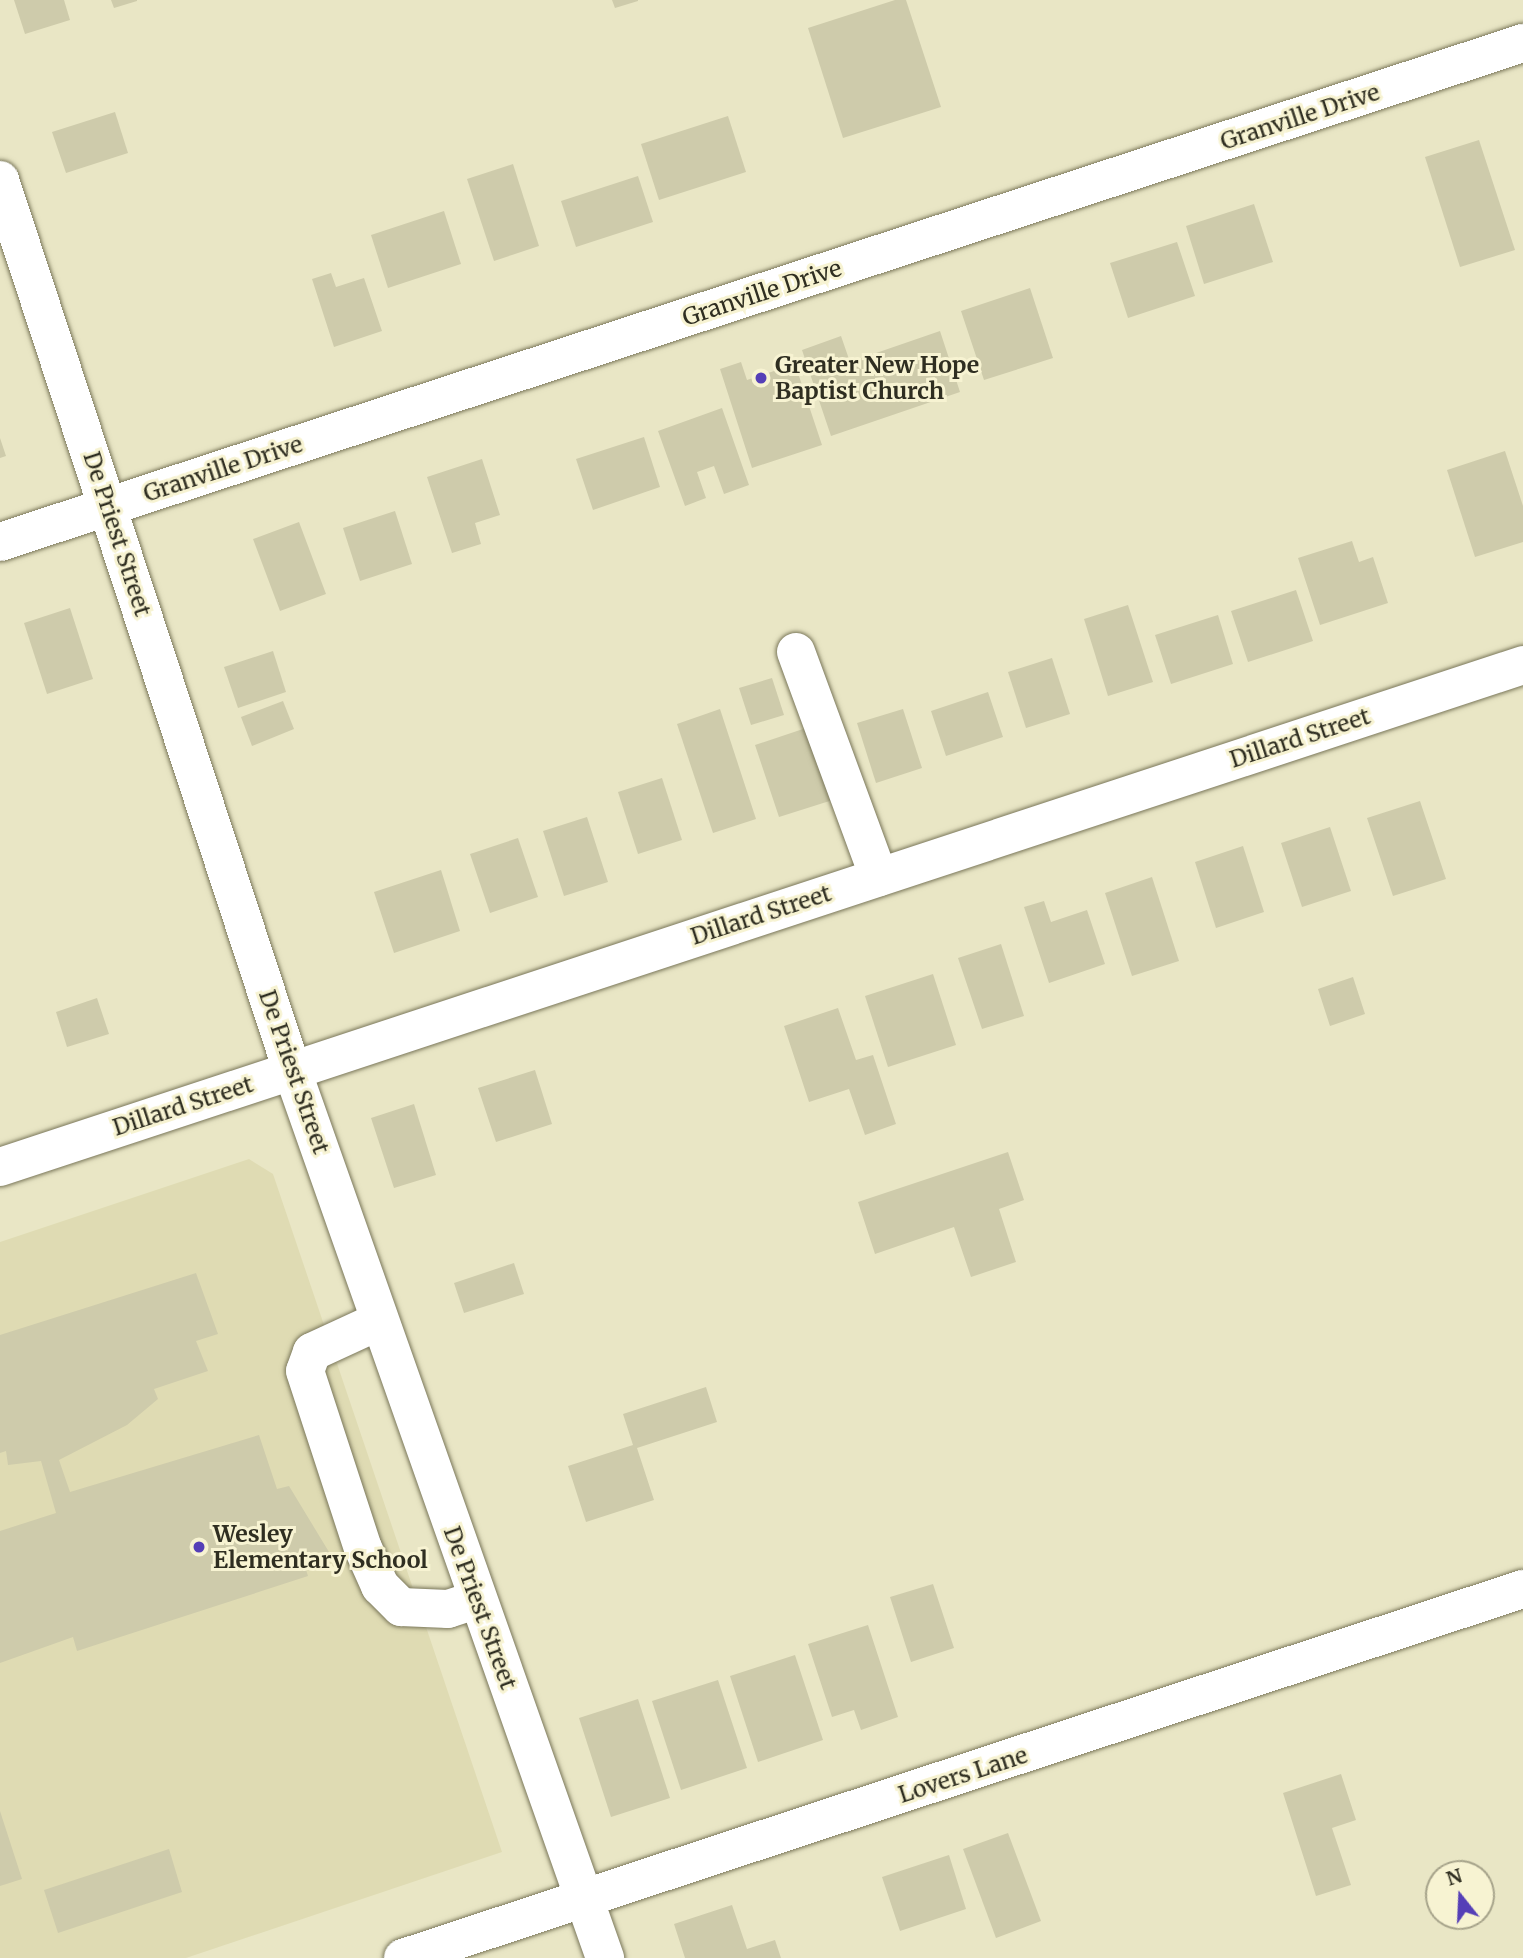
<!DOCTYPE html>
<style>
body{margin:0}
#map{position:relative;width:1523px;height:1958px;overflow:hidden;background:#e9e6c5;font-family:Merriweather,serif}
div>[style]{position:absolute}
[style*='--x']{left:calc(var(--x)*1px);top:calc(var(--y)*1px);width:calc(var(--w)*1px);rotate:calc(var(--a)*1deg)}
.built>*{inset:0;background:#dfdbb3}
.building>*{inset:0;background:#cecbab}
.roads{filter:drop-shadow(0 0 2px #7a775a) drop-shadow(0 0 2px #7a775a)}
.minor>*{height:38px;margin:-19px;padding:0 19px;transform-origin:19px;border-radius:19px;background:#fff}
.dots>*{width:19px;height:19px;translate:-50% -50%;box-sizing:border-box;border:4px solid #f7f3d2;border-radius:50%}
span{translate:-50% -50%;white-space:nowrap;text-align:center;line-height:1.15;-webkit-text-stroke:6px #f7f3d2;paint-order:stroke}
.street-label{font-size:23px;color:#2f2e21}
.poi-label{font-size:23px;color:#2f2e21;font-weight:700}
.left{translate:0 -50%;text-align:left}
.north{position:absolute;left:1425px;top:1860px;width:70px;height:70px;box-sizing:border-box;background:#f7f3d2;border:2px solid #a7a48b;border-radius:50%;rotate:342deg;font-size:19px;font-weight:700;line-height:28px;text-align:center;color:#2f2e21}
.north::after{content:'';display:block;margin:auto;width:24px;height:32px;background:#553fb7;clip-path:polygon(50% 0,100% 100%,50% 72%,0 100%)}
</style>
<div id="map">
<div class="built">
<div style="clip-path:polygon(249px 1159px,273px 1174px,502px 1852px,186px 1958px,0 1958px,0 1242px)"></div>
</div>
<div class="building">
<div style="clip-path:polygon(14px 0,64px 0,70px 20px,25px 34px)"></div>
<div style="clip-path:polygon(111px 0,137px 0,137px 1px,114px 8px)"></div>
<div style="clip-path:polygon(612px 0,638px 0,638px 1px,615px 8px)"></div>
<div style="clip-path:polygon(895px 0,906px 0,941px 107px,843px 138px,808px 28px)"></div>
<div style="clip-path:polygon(115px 112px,128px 153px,66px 173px,52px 132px)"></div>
<div style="clip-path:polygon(728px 116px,746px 172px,659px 200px,641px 144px)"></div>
<div style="clip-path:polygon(1479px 140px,1515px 250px,1460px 267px,1425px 157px)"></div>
<div style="clip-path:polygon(513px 164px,539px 246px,494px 261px,467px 179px)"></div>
<div style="clip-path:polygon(638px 176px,653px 222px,576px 247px,561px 201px)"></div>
<div style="clip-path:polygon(1254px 204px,1273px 262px,1204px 284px,1186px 226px)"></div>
<div style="clip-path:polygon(444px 211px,461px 264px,388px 288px,371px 235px)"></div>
<div style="clip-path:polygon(1177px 242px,1195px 296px,1128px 318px,1110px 263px)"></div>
<div style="clip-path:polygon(331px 273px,336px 287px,364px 278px,382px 331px,334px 347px,312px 279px)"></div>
<div style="clip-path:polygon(1030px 288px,1053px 358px,984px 380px,961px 311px)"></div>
<div style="clip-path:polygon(940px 331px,960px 392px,831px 436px,802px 350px,841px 336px,850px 362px)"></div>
<div style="clip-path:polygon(741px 362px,747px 380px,795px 364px,822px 445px,752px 468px,720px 369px)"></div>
<div style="clip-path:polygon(722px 408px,749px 485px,724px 494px,714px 466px,697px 472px,706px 498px,685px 506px,658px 431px)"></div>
<div style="clip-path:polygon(644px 437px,660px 487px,593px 510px,576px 459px)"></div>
<div style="clip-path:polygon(0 438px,6px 456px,0 458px)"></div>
<div style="clip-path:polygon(1505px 451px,1523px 506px,1523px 542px,1475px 557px,1447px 470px)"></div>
<div style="clip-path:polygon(482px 459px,500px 515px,475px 523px,481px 544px,452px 553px,427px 477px)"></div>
<div style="clip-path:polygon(395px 511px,412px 564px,360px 581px,343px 528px)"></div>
<div style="clip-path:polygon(299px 522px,326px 594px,280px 611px,253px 539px)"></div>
<div style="clip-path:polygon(1352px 541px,1359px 562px,1373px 557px,1388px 603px,1320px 625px,1298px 558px)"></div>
<div style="clip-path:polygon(1296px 590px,1313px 641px,1248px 662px,1231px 611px)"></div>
<div style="clip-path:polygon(1128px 605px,1153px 682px,1108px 696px,1084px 619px)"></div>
<div style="clip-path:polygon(70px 608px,93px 679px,47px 694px,24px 623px)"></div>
<div style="clip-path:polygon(1218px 615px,1233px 664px,1171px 684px,1155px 635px)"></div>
<div style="clip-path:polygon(273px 651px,286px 692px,238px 708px,224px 667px)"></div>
<div style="clip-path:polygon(1052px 658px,1070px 714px,1026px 728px,1008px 672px)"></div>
<div style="clip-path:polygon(772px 678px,784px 715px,751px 725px,739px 688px)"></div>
<div style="clip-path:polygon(988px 692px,1003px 737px,946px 756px,931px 711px)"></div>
<div style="clip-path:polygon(283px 701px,294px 729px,252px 746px,241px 717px)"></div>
<div style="clip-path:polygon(720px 709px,756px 819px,713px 833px,677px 724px)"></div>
<div style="clip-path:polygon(903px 709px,922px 768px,876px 783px,857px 723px)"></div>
<div style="clip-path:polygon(815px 725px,839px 798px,779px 817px,755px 745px)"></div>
<div style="clip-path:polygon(662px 778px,682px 840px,638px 854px,618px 792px)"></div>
<div style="clip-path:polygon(1420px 801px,1446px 879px,1393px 896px,1367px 818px)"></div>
<div style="clip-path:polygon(587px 817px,608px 882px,564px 896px,543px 831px)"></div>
<div style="clip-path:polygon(1330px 827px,1351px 891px,1302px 907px,1281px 843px)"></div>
<div style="clip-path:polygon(518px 838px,538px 897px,490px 913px,470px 854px)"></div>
<div style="clip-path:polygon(1243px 846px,1264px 912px,1216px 928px,1195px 862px)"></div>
<div style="clip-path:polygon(441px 870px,460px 931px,394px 953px,374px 892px)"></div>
<div style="clip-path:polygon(1152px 877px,1179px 961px,1132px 976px,1105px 893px)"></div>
<div style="clip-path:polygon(1044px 901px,1051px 922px,1087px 910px,1105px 964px,1049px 983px,1024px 907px)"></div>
<div style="clip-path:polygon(1001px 944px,1024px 1016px,982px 1029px,958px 958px)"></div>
<div style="clip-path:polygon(933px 974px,956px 1045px,888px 1067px,865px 996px)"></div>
<div style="clip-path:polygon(1353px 977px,1365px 1014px,1330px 1026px,1318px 989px)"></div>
<div style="clip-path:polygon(97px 998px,109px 1034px,67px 1047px,56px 1012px)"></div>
<div style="clip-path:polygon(838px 1008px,856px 1060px,873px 1055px,896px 1124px,865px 1135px,849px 1089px,809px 1102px,784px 1026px)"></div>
<div style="clip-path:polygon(535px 1070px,552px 1124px,496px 1142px,478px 1088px)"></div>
<div style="clip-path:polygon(414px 1104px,436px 1175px,394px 1188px,371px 1118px)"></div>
<div style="clip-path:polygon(1008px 1152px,1024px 1200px,999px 1209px,1016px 1262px,971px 1277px,954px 1227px,875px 1254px,858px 1202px)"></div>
<div style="clip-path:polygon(514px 1263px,524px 1294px,464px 1313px,454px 1283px)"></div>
<div style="clip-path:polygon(196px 1273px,218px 1334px,196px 1341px,208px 1371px,154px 1389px,158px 1399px,127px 1425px,59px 1460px,70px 1492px,259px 1435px,277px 1489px,289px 1486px,329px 1552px,303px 1560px,308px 1576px,77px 1651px,73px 1637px,0 1663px,0 1531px,56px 1513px,41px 1461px,8px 1465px,6px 1451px,0 1453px,0 1335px)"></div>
<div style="clip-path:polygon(706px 1387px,717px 1422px,637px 1448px,654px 1500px,586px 1522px,568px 1466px,633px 1445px,623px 1414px)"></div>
<div style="clip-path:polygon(933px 1584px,954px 1648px,911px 1662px,890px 1597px)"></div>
<div style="clip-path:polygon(868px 1625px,898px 1717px,861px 1730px,854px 1710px,832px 1717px,808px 1644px)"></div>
<div style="clip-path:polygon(795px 1655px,823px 1740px,758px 1762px,730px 1676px)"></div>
<div style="clip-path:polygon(718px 1680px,747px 1768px,681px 1790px,652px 1701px)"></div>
<div style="clip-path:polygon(638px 1699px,670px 1798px,611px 1817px,579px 1718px)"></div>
<div style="clip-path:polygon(1341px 1774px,1356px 1820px,1332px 1828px,1351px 1885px,1316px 1896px,1283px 1793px)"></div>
<div style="clip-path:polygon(0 1811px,22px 1879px,0 1886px)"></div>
<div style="clip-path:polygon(1008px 1833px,1041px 1921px,996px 1938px,963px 1849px)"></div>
<div style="clip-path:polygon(169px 1849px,182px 1892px,58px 1933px,44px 1890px)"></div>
<div style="clip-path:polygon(949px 1855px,966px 1909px,900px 1931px,882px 1877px)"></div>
<div style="clip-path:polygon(732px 1905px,747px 1949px,775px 1940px,781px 1958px,685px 1958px,674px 1924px)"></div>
</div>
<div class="roads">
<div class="minor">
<div style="--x:0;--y:180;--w:937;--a:71.84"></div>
<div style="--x:292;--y:1070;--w:942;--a:70.58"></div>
<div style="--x:0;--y:542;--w:1603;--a:-18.14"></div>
<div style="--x:796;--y:652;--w:240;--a:69.8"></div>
<div style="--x:0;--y:1167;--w:1604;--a:-18.24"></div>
<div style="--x:379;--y:1321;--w:74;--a:155.2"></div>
<div style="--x:312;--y:1352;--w:20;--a:110"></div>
<div style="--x:305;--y:1371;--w:186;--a:71.9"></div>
<div style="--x:363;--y:1548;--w:42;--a:65.9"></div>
<div style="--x:380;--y:1586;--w:30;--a:45"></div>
<div style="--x:401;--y:1607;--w:47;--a:2.4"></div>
<div style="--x:448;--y:1609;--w:29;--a:-18"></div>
<div style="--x:403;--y:1958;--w:1179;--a:-18.24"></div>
</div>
</div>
<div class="dots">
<div style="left:761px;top:378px;background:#553fb7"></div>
<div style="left:199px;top:1547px;background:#553fb7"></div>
</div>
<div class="street-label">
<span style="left:1300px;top:117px;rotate:-18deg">Granville Drive</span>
<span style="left:762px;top:293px;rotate:-18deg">Granville Drive</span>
<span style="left:223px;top:469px;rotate:-18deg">Granville Drive</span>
<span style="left:117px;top:534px;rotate:72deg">De Priest Street</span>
<span style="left:1300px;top:738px;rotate:-18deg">Dillard Street</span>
<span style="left:761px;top:915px;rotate:-18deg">Dillard Street</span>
<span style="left:294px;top:1072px;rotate:71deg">De Priest Street</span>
<span style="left:183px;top:1106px;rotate:-18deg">Dillard Street</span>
<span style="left:480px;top:1608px;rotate:70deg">De Priest Street</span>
<span style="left:963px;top:1775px;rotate:-18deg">Lovers Lane</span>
</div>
<div class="poi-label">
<span class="left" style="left:775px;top:378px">Greater New Hope<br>Baptist Church</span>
<span class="left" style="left:213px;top:1547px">Wesley<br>Elementary School</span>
</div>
<div class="north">N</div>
</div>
